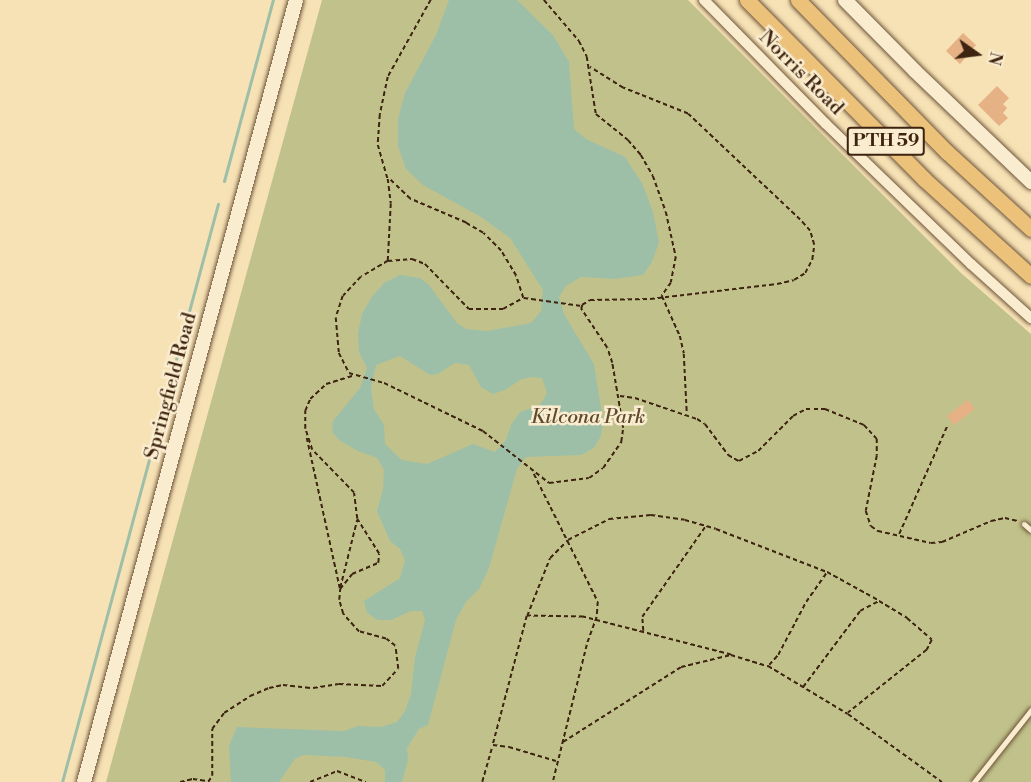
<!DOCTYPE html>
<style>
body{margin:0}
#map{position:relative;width:1031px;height:782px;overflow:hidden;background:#f7e2b5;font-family:"Libre Bodoni",serif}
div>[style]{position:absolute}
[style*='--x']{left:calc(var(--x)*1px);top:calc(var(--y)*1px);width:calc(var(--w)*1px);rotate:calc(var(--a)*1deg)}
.green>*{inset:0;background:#c1c28b}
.water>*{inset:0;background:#9ebfa7}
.stream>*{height:3px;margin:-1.5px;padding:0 1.5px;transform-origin:1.5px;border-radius:1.5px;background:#9ebfa7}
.building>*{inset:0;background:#e5b185}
.path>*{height:1.5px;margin-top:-0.75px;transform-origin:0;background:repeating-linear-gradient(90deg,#3d2310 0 4.5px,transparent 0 7.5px)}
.roads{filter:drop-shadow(0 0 2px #6c5339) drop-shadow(0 0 2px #6c5339)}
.lane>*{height:5px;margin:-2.5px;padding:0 2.5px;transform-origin:2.5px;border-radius:2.5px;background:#faeccf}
.street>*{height:10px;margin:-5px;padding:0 5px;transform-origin:5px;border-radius:5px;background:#faeccf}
.secondary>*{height:14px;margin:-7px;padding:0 7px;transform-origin:7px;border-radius:7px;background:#faeccf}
.primary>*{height:15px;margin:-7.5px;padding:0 7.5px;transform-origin:7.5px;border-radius:7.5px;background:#ecc17a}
span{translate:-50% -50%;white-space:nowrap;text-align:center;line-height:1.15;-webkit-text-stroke:5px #faeccf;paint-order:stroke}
.shield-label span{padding:2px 4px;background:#faeccf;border:2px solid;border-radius:4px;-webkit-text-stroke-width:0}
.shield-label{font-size:18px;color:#3d2310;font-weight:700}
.street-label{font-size:20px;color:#3d2310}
.park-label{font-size:20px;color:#5e4b2f;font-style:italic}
.north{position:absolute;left:947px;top:24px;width:60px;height:60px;-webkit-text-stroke:4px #faeccf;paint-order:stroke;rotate:104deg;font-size:16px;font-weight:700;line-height:24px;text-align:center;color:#3d2310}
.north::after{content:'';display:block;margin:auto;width:21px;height:27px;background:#3d2310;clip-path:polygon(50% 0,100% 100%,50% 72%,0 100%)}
</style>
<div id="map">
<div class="green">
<div style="clip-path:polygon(322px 0,688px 0,961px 273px,1031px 334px,1031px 782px,106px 782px)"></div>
</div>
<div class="water">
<div style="clip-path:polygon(evenodd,449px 0,517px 0,553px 35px,569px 62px,574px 129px,586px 139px,625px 157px,642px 183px,653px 212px,659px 243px,652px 262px,643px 275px,615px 279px,581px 277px,566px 286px,559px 297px,564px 314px,594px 364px,603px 422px,601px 436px,594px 448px,581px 455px,526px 457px,517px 469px,489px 568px,479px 589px,466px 602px,456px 620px,428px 725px,419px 729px,407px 748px,408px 760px,402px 782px,385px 782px,385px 770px,376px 762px,345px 757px,303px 755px,295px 759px,279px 782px,231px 782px,229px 746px,237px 727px,344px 731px,358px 726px,381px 727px,397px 722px,405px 711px,411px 694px,415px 657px,425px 620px,422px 611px,411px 611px,391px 620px,378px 620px,367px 613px,364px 601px,400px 578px,405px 560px,400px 549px,390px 541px,377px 511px,383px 489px,384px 470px,377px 458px,358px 451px,339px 440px,332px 432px,333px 421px,360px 388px,367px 368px,359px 352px,358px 333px,362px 314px,371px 298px,384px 283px,400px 275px,420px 278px,429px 285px,457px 323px,466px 329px,487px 331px,531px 323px,541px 311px,543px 290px,510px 238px,481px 217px,423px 185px,406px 169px,398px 146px,398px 119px,405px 93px,436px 35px,449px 0,400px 356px,430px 375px,438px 374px,455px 363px,469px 365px,481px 387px,493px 394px,505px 390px,522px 379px,533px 377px,542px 378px,547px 393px,540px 405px,520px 412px,511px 425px,506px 440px,495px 452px,473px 444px,427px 464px,402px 460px,385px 444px,384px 425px,374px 409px,371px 388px,376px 365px,400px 356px)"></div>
</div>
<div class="stream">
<div style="--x:224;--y:181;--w:188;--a:-74.9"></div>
<div style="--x:62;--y:782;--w:599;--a:-74.9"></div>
</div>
<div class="building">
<div style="clip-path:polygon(963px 33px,976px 45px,960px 64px,946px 51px)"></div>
<div style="clip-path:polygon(997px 86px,1009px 98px,1003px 104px,1007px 108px,1003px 113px,1008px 118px,999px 126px,978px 105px)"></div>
<div style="clip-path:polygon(968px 400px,975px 409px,954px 425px,947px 416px)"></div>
</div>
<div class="path">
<div style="--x:431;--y:0;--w:88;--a:119.2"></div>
<div style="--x:388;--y:77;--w:39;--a:102"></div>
<div style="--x:380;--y:115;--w:30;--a:94"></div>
<div style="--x:378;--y:145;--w:35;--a:74"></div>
<div style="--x:388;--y:179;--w:25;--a:83"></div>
<div style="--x:391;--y:204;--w:57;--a:93"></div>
<div style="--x:388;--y:261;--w:31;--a:149"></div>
<div style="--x:361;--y:277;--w:26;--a:133"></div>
<div style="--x:343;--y:296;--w:23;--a:108"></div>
<div style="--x:336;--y:318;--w:35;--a:85"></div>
<div style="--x:339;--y:353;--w:22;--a:63"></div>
<div style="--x:349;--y:373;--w:36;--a:16"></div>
<div style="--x:384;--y:383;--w:110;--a:25.9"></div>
<div style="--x:483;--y:431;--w:84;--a:38.2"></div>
<div style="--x:549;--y:483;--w:40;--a:-7.1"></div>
<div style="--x:589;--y:478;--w:17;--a:-36"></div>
<div style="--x:603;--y:468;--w:32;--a:-55"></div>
<div style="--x:621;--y:442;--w:14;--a:-82"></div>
<div style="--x:623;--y:428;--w:66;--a:-99.6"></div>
<div style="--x:612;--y:363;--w:16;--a:-108"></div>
<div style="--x:607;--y:348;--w:47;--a:-123.7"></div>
<div style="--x:581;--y:309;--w:4;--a:-76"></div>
<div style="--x:582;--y:305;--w:9;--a:-32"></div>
<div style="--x:590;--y:300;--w:60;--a:-1"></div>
<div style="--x:650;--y:299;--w:128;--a:-6.7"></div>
<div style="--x:777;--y:284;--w:17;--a:-13"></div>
<div style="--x:794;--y:280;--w:13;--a:-32"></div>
<div style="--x:805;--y:273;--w:15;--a:-62"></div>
<div style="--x:812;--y:260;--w:15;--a:-82"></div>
<div style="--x:814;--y:245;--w:15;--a:-106"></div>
<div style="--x:810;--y:231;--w:15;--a:-132"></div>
<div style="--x:800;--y:220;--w:154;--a:-136.6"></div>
<div style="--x:688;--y:114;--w:70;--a:-158.2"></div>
<div style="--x:623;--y:88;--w:39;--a:-148"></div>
<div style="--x:544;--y:0;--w:54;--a:49.5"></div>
<div style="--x:579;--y:41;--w:18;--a:63"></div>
<div style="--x:587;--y:57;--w:58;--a:81"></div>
<div style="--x:596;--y:114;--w:41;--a:39.1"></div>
<div style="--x:628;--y:140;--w:20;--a:49"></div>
<div style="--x:641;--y:155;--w:24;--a:60"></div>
<div style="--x:653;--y:176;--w:38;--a:70"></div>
<div style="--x:666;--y:212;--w:46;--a:77.5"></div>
<div style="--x:676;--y:257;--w:26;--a:101"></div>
<div style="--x:671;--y:283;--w:16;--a:125"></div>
<div style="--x:662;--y:296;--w:44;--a:65.8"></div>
<div style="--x:680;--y:336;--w:18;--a:77"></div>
<div style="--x:684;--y:354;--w:60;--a:87.1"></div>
<div style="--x:388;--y:261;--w:24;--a:-5"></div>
<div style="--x:412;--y:259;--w:14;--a:21"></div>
<div style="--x:425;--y:264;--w:63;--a:45.6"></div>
<div style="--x:469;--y:309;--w:34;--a:0"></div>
<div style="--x:503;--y:309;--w:23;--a:-29"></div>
<div style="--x:523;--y:298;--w:23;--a:-108"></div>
<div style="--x:516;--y:276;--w:29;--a:-121"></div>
<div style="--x:501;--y:251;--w:25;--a:-135"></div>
<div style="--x:483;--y:233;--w:20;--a:-150"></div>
<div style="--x:466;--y:223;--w:61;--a:-156.8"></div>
<div style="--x:410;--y:199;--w:29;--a:-136"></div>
<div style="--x:524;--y:298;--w:58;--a:8"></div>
<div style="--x:620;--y:396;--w:15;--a:8"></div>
<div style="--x:635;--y:398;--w:65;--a:18.7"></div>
<div style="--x:697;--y:419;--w:9;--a:32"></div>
<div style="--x:705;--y:424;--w:39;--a:53"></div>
<div style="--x:728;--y:455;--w:13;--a:29"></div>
<div style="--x:739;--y:461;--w:21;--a:-28"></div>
<div style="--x:758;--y:451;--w:49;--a:-45"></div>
<div style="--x:793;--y:416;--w:15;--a:-28"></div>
<div style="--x:806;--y:409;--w:19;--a:0"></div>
<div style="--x:825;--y:409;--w:42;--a:22.3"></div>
<div style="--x:864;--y:425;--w:19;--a:47"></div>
<div style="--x:877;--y:439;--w:17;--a:90"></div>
<div style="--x:877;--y:456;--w:56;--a:101.3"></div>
<div style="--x:866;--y:511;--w:16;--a:72"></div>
<div style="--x:871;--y:526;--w:9;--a:36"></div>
<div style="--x:878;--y:531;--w:54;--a:12.8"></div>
<div style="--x:931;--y:543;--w:11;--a:-5"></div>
<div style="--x:942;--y:542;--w:53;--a:-23.2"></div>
<div style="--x:991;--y:521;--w:14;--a:-12"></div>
<div style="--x:1005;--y:518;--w:13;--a:13"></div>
<div style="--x:307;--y:438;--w:154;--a:77.6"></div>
<div style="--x:534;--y:474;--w:143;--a:63.4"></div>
<div style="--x:598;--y:602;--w:15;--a:94"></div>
<div style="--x:597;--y:617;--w:30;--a:110"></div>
<div style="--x:587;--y:645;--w:141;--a:103.9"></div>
<div style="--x:899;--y:534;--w:118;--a:-66"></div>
<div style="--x:340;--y:588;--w:70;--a:-76"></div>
<div style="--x:527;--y:616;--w:133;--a:104.8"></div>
<div style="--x:493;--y:745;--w:16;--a:7"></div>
<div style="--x:509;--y:747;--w:49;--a:16.6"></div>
<div style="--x:643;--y:631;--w:14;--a:-94"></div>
<div style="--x:642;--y:617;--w:110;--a:-55"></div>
<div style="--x:731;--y:655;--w:153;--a:-165.6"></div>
<div style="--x:583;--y:617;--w:56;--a:-179"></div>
<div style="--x:527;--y:616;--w:62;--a:-68.4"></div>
<div style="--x:550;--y:558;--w:25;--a:-45"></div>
<div style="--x:568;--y:540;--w:46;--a:-27.1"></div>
<div style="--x:609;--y:519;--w:42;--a:-5.4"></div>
<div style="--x:651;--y:515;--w:34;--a:8"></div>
<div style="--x:685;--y:520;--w:32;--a:16"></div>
<div style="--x:716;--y:529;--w:119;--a:21.2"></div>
<div style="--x:769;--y:665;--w:13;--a:-48"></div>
<div style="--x:778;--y:655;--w:60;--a:-62.2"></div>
<div style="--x:806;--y:602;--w:37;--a:-55"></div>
<div style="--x:827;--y:572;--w:58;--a:28.8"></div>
<div style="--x:803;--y:687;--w:95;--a:-53.1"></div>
<div style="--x:860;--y:611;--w:21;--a:-28"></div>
<div style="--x:879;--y:601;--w:33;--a:31"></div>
<div style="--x:907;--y:618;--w:33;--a:41"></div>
<div style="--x:932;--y:640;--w:11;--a:117"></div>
<div style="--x:927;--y:650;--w:101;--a:141.4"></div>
<div style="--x:563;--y:742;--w:140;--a:-32.4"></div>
<div style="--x:681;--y:667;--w:51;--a:-13.5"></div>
<div style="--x:731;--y:655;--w:39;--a:17"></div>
<div style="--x:768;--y:666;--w:93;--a:31"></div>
<div style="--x:848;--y:714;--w:116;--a:35.9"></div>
<div style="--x:180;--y:782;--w:13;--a:-13"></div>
<div style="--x:193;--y:779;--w:14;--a:8"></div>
<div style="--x:208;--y:782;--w:7;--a:-56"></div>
<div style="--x:212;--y:776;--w:47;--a:-90"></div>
<div style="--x:212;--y:729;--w:20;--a:-53"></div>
<div style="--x:224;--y:713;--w:31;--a:-33"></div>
<div style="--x:250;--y:696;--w:21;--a:-23"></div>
<div style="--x:269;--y:688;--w:14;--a:-12"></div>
<div style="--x:283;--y:685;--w:30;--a:6"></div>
<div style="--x:313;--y:688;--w:26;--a:-9"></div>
<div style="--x:339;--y:684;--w:43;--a:2.7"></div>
<div style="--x:382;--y:686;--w:23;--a:-47"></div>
<div style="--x:398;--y:669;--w:23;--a:-97"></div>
<div style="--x:395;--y:646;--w:11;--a:-142"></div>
<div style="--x:386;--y:639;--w:28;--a:-165"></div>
<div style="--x:359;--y:632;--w:24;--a:-132"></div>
<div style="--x:343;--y:614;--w:15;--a:-106"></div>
<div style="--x:339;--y:600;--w:11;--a:-85"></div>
<div style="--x:340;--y:589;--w:19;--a:-51"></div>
<div style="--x:352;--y:574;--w:28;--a:-23"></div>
<div style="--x:378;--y:563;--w:9;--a:-84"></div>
<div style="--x:379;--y:554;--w:41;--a:-122.2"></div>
<div style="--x:357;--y:519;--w:26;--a:-97"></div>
<div style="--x:354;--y:493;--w:60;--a:-134.3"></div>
<div style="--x:312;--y:450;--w:22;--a:-108"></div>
<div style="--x:305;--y:429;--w:18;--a:-90"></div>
<div style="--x:305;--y:411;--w:13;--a:-67"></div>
<div style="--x:310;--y:399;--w:22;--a:-43"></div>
<div style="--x:326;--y:384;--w:28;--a:-17"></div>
<div style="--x:310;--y:782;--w:29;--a:-22"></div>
<div style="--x:337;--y:771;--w:31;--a:21"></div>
<div style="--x:482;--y:782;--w:37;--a:-74"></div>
</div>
<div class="roads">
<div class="lane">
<div style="--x:1024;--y:524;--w:9;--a:41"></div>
<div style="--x:974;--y:782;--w:92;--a:-51.6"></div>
</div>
<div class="street">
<div style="--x:704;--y:0;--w:174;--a:45.5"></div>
<div style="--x:826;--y:124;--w:202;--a:44"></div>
<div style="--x:971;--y:264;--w:81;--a:42"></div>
</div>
<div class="secondary">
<div style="--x:845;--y:0;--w:100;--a:45.4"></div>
<div style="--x:915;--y:71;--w:161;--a:43.7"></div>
<div style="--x:84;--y:782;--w:810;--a:-74.83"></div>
</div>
<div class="primary">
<div style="--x:747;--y:0;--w:252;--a:45.3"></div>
<div style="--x:924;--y:179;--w:144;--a:42.2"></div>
<div style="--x:798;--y:0;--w:213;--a:45.6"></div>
<div style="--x:947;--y:152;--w:114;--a:42.5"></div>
</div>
</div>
<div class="shield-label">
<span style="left:886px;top:141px">PTH 59</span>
</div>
<div class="street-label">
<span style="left:801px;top:73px;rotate:45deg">Norris Road</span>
<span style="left:171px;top:386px;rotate:-75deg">Springfield Road</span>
</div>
<div class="park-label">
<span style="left:588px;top:417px">Kilcona Park</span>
</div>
<div class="north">N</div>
</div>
